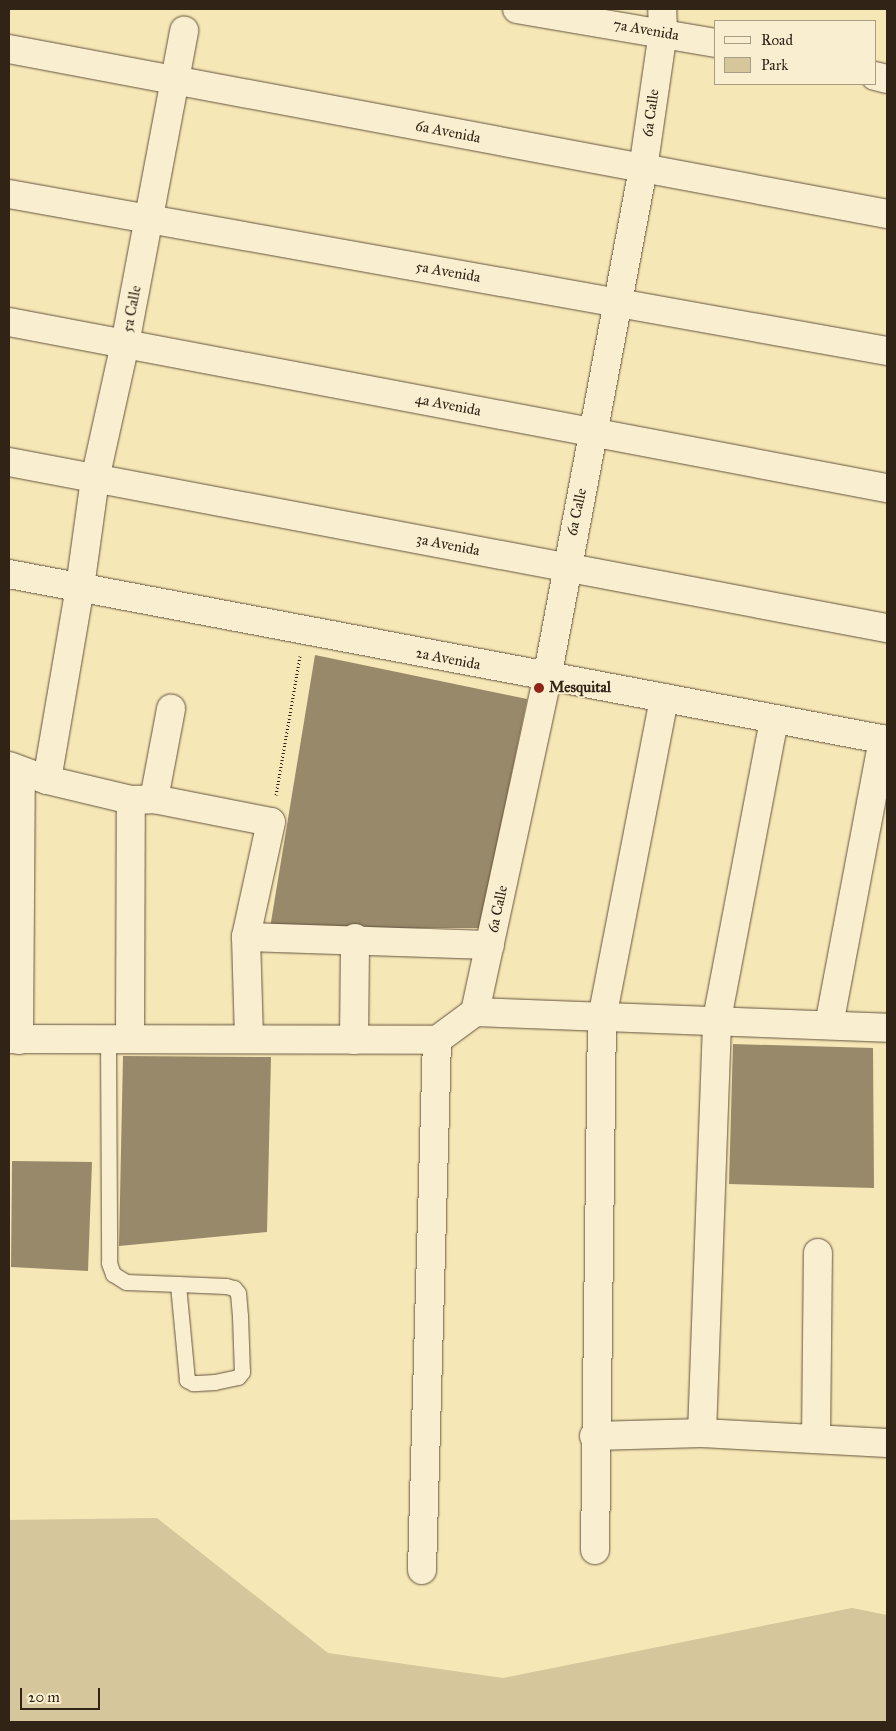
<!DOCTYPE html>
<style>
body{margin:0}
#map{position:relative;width:896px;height:1731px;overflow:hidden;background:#f6e7b6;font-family:"IM FELL Great Primer",serif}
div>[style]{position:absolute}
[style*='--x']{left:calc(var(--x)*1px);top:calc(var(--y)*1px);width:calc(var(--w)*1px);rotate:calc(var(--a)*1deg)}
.green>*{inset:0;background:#d5c69b}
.building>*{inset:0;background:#98896a}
.path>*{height:3px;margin-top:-1.5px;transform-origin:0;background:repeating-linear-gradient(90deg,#322317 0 1px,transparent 0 3.5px)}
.roads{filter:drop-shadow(0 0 1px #63543f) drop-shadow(0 0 1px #63543f)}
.service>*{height:15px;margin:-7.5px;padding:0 7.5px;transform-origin:7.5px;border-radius:7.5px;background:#f9efd0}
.minor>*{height:28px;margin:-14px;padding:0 14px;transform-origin:14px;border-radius:14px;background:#f9efd0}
.secondary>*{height:28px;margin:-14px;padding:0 14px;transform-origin:14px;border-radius:14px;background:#f9efd0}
.dots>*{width:14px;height:14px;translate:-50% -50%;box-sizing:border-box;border:2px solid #f9efd0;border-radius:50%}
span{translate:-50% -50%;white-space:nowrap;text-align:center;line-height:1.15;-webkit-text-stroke:4px #f9efd0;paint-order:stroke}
.street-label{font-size:15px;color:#322317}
.poi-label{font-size:15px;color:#322317;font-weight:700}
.left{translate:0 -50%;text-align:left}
.frame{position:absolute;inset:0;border:10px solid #322317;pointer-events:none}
.legend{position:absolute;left:714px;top:20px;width:162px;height:65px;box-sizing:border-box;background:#f9efd0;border:1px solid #a99d86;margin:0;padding:6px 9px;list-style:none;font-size:15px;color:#322317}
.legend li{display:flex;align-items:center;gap:10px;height:25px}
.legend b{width:25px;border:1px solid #a99d86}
.scale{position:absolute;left:20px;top:1688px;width:80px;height:22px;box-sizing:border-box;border:2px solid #322317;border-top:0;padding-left:6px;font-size:15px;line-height:18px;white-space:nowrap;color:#322317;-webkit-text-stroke:4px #f9efd0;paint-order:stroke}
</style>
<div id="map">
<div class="green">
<div style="clip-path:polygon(157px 1518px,328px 1653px,503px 1678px,852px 1608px,887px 1615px,887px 1722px,9px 1722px,9px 1520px)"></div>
</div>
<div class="building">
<div style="clip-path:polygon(315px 655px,527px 699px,480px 928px,270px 928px)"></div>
<div style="clip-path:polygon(733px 1044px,873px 1048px,874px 1188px,729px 1184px)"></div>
<div style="clip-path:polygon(123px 1056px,271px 1057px,267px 1232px,119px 1246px)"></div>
<div style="clip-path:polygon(12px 1161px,92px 1162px,88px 1271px,11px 1267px)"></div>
</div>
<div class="path">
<div style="--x:276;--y:795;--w:141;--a:-80.2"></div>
</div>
<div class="roads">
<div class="service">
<div style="--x:108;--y:1039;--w:224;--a:89.7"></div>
<div style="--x:109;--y:1263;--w:12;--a:70"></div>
<div style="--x:113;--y:1274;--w:15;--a:32"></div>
<div style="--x:126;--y:1282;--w:52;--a:2.2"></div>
<div style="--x:178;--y:1284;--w:48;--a:2.4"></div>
<div style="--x:226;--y:1286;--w:8;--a:14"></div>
<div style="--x:234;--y:1288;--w:6;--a:51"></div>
<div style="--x:238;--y:1293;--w:23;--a:85"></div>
<div style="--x:240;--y:1316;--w:56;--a:88"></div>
<div style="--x:242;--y:1372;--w:6;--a:129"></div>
<div style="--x:238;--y:1377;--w:24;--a:168"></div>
<div style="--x:215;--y:1382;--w:22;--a:177"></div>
<div style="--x:193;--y:1383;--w:7;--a:-153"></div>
<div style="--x:187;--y:1380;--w:96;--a:-95.4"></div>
</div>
<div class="minor">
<div style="--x:517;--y:9;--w:201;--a:9.7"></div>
<div style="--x:9;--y:49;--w:893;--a:10.64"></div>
<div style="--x:875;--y:76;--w:12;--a:14"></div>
<div style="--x:9;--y:194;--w:892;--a:10.14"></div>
<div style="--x:9;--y:322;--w:894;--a:10.71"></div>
<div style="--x:9;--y:462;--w:894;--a:10.71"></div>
<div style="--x:9;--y:766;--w:40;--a:20.2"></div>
<div style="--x:47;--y:780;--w:86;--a:13.4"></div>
<div style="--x:131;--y:800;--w:23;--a:-2"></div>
<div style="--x:154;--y:799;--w:119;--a:11.1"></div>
<div style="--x:271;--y:822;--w:118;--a:102.3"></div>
<div style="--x:246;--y:937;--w:102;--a:88.3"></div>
<div style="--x:47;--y:780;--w:196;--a:-80.3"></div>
<div style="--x:80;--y:587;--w:109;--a:-82.1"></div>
<div style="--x:95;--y:479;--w:138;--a:-77.5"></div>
<div style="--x:125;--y:344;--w:319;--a:-79.3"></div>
<div style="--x:154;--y:799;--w:92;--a:-79.3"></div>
<div style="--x:246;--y:937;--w:244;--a:1.9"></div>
<div style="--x:475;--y:1012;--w:342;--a:-77.8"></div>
<div style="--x:547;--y:678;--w:518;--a:-79.32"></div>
<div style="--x:643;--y:169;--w:138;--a:-81.7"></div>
<div style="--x:663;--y:32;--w:23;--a:-92"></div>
<div style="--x:829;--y:1025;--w:291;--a:-79.3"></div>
<div style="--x:9;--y:1039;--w:428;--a:0.1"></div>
<div style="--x:437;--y:1040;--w:47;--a:-36.4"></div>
<div style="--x:475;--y:1012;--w:412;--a:2.2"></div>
<div style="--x:130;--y:1039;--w:239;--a:-89.8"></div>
<div style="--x:19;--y:1040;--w:268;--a:-89.6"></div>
<div style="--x:354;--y:1040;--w:102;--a:-89.4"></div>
<div style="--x:702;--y:1433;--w:414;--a:-87.9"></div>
<div style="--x:717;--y:1019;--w:305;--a:-79.2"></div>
<div style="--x:594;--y:1436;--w:108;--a:-1.6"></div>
<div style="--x:702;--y:1433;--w:185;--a:3.1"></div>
<div style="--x:816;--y:1439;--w:186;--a:-89.4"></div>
<div style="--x:595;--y:1550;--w:532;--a:-89.25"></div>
<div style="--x:602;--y:1018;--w:326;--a:-79"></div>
<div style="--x:422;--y:1570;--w:530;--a:-88.38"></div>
</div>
<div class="secondary">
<div style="--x:9;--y:574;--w:894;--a:10.71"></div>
</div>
</div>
<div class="dots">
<div style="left:539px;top:688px;background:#8f2418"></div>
</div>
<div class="street-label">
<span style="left:646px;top:30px;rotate:10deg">7a Avenida</span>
<span style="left:651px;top:113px;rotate:-82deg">6a Calle</span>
<span style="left:448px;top:132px;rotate:11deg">6a Avenida</span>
<span style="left:448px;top:272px;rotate:10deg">5a Avenida</span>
<span style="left:132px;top:309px;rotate:-79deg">5a Calle</span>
<span style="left:448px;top:405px;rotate:11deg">4a Avenida</span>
<span style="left:577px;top:512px;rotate:-78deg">6a Calle</span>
<span style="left:448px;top:545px;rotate:11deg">3a Avenida</span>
<span style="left:448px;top:659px;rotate:11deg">2a Avenida</span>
<span style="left:498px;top:909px;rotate:-78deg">6a Calle</span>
</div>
<div class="poi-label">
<span class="left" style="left:549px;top:688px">Mesquital</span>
</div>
<div class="frame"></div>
<ul class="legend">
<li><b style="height:6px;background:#f9efd0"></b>Road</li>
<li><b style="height:14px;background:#d5c69b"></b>Park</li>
</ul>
<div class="scale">20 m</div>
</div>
